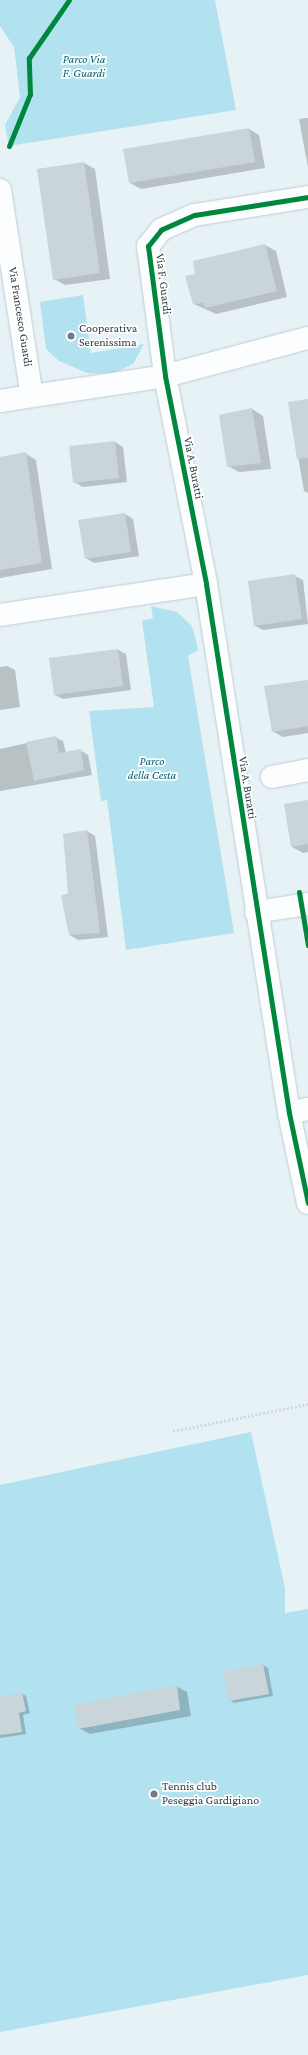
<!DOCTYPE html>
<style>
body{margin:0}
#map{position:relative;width:308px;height:2055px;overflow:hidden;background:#e6f2f6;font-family:"Crimson Pro",serif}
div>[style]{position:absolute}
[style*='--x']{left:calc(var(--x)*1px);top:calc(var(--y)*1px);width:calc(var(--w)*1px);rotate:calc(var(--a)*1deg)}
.green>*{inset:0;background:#b2e2f0}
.shadow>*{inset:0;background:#0003}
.building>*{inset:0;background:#c9d5d9}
.path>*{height:2.5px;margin-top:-1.25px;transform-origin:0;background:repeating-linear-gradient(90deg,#d5d9db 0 2px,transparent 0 4px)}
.roads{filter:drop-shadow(0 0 1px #c1cdd1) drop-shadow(0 0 1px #c1cdd1)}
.minor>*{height:22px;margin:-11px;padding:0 11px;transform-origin:11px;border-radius:11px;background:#fbfdfe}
.cycleway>*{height:5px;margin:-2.5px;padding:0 2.5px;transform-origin:2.5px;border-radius:2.5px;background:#00873e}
.dots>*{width:11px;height:11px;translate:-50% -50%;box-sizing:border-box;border:2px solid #fff;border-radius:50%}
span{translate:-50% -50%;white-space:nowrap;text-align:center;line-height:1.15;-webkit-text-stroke:3.5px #fff;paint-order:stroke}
.park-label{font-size:12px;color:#005e71;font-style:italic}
.street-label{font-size:12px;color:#2e3d42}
.poi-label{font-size:12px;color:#2e3d42}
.left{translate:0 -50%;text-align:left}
</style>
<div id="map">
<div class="green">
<div style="clip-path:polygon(0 0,215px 0,236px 110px,9px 146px,5px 125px,20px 97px,14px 47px,0 26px)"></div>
<div style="clip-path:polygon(83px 295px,91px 353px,144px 344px,133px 364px,112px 374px,87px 373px,59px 361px,46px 349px,40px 302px)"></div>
<div style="clip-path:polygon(151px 606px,177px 612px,191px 625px,195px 636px,198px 650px,188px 656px,234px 933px,126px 950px,107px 800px,101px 801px,89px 711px,154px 707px,142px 621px,153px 618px)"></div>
<div style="clip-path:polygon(251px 1432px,285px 1588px,285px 1613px,308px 1609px,308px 1975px,0 2032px,0 1485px)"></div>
</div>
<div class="shadow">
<div style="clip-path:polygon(308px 118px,308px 168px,299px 119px)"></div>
<div style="clip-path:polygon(249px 129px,259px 135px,265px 168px,141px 189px,130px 183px)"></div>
<div style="clip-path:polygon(84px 163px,95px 169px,110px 279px,65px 285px,54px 279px)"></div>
<div style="clip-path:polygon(265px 245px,276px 251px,287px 297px,216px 314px,194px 304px,197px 274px)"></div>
<div style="clip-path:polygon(308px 400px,308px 493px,304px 491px,289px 403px)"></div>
<div style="clip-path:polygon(252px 409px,263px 416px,271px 469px,239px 472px,228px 466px)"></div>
<div style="clip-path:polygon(115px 442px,123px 447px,127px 482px,83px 487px,74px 482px)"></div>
<div style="clip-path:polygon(25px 453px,36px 460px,52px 569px,0 578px,0 458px)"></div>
<div style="clip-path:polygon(125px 514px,133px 519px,139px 556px,94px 563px,86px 558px)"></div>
<div style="clip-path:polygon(295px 576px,303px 580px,308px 624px,263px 630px,255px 626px)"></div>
<div style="clip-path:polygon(118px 650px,126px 654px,131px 690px,63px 699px,55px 695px)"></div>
<div style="clip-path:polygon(7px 666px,15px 670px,20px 707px,0 710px,0 667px)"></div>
<div style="clip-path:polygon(308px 681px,308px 733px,283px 737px,272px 731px)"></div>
<div style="clip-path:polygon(55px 737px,63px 741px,66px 753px,80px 750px,88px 755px,92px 775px,0 791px,0 749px)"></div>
<div style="clip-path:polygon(308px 801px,308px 852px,303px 853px,292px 847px)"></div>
<div style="clip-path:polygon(87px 831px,95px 836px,108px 937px,78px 940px,70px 935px,69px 894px)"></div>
<div style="clip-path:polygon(263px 1665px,268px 1668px,273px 1696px,234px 1703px,230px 1700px)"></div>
<div style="clip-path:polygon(176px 1686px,187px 1692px,191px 1716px,90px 1734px,79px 1728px)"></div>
<div style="clip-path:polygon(21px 1693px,26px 1696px,30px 1713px,23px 1715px,26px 1734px,0 1738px,0 1698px)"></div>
</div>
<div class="building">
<div style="clip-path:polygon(249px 128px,255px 162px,129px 183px,123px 149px)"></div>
<div style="clip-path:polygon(84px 162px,100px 273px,53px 280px,37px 169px)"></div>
<div style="clip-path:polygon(265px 244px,277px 291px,205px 308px,203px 303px,193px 304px,185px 276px,195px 274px,193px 261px)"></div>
<div style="clip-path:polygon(308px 399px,308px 458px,297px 459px,288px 402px)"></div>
<div style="clip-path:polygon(252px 408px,261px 463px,227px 467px,219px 415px)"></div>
<div style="clip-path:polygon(115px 441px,119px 478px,73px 483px,69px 446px)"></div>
<div style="clip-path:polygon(26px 452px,42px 563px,0 570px,0 457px)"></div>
<div style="clip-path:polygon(125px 513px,131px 552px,85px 559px,78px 520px)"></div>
<div style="clip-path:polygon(295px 574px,302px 619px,254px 626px,248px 581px)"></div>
<div style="clip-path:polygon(118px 649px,123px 686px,54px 695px,49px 658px)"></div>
<div style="clip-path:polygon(308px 680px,308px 726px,272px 732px,264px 686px)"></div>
<div style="clip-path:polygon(56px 736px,59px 753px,81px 749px,84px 770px,34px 781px,26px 742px)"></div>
<div style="clip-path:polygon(308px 800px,308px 844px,291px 847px,284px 804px)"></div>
<div style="clip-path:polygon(87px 830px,100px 933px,69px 935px,61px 896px,68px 893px,63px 834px)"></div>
<div style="clip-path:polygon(263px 1664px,269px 1694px,229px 1701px,223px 1672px)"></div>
<div style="clip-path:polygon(177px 1685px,180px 1710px,78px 1729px,75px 1705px)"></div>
<div style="clip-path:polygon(22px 1692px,26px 1711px,19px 1713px,22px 1732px,0 1735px,0 1697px)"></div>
</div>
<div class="path">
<div style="--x:173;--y:1431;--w:138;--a:-11.3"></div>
</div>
<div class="roads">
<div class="minor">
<div style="--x:0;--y:190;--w:208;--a:81.2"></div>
<div style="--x:308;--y:197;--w:115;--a:171"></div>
<div style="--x:194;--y:215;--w:36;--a:156"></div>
<div style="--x:161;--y:230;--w:21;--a:129"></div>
<div style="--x:148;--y:246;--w:131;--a:82.5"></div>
<div style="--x:165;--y:376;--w:212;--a:78.8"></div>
<div style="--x:206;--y:584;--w:535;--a:81.08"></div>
<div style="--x:289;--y:1113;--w:92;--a:78.1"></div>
<div style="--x:0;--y:401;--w:167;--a:-8.6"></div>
<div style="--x:165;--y:376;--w:148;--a:-14.9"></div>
<div style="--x:0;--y:615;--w:208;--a:-8.6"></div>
<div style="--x:272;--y:777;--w:37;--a:-11"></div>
<div style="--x:256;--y:912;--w:53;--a:-8.7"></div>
<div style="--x:289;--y:1113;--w:19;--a:-12"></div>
</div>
</div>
<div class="cycleway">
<div style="--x:9;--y:146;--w:56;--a:-68"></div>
<div style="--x:30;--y:94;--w:36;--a:-92"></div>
<div style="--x:29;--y:58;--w:70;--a:-55.4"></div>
<div style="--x:308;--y:197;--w:115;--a:171"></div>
<div style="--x:194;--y:215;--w:36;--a:156"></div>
<div style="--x:161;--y:230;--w:21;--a:129"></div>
<div style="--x:148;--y:246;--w:131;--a:82.5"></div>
<div style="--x:165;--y:376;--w:212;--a:78.8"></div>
<div style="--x:206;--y:584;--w:535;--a:81.08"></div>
<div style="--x:289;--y:1113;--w:92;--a:78.1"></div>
<div style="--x:299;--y:892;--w:54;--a:80.4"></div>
</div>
<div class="dots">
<div style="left:71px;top:336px;background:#6e7c81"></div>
<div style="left:154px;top:1794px;background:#6e7c81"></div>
</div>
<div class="park-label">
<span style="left:84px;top:67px">Parco Via<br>F. Guardi</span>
<span style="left:152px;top:769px">Parco<br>della Cesta</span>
</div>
<div class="street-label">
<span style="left:163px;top:284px;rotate:83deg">Via F. Guardi</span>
<span style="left:20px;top:317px;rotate:81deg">Via Francesco Guardi</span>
<span style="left:193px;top:468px;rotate:79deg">Via A. Buratti</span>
<span style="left:247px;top:788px;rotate:81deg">Via A. Buratti</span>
</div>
<div class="poi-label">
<span class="left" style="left:79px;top:336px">Cooperativa<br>Serenissima</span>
<span class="left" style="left:162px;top:1794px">Tennis club<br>Peseggia Gardigiano</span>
</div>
</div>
